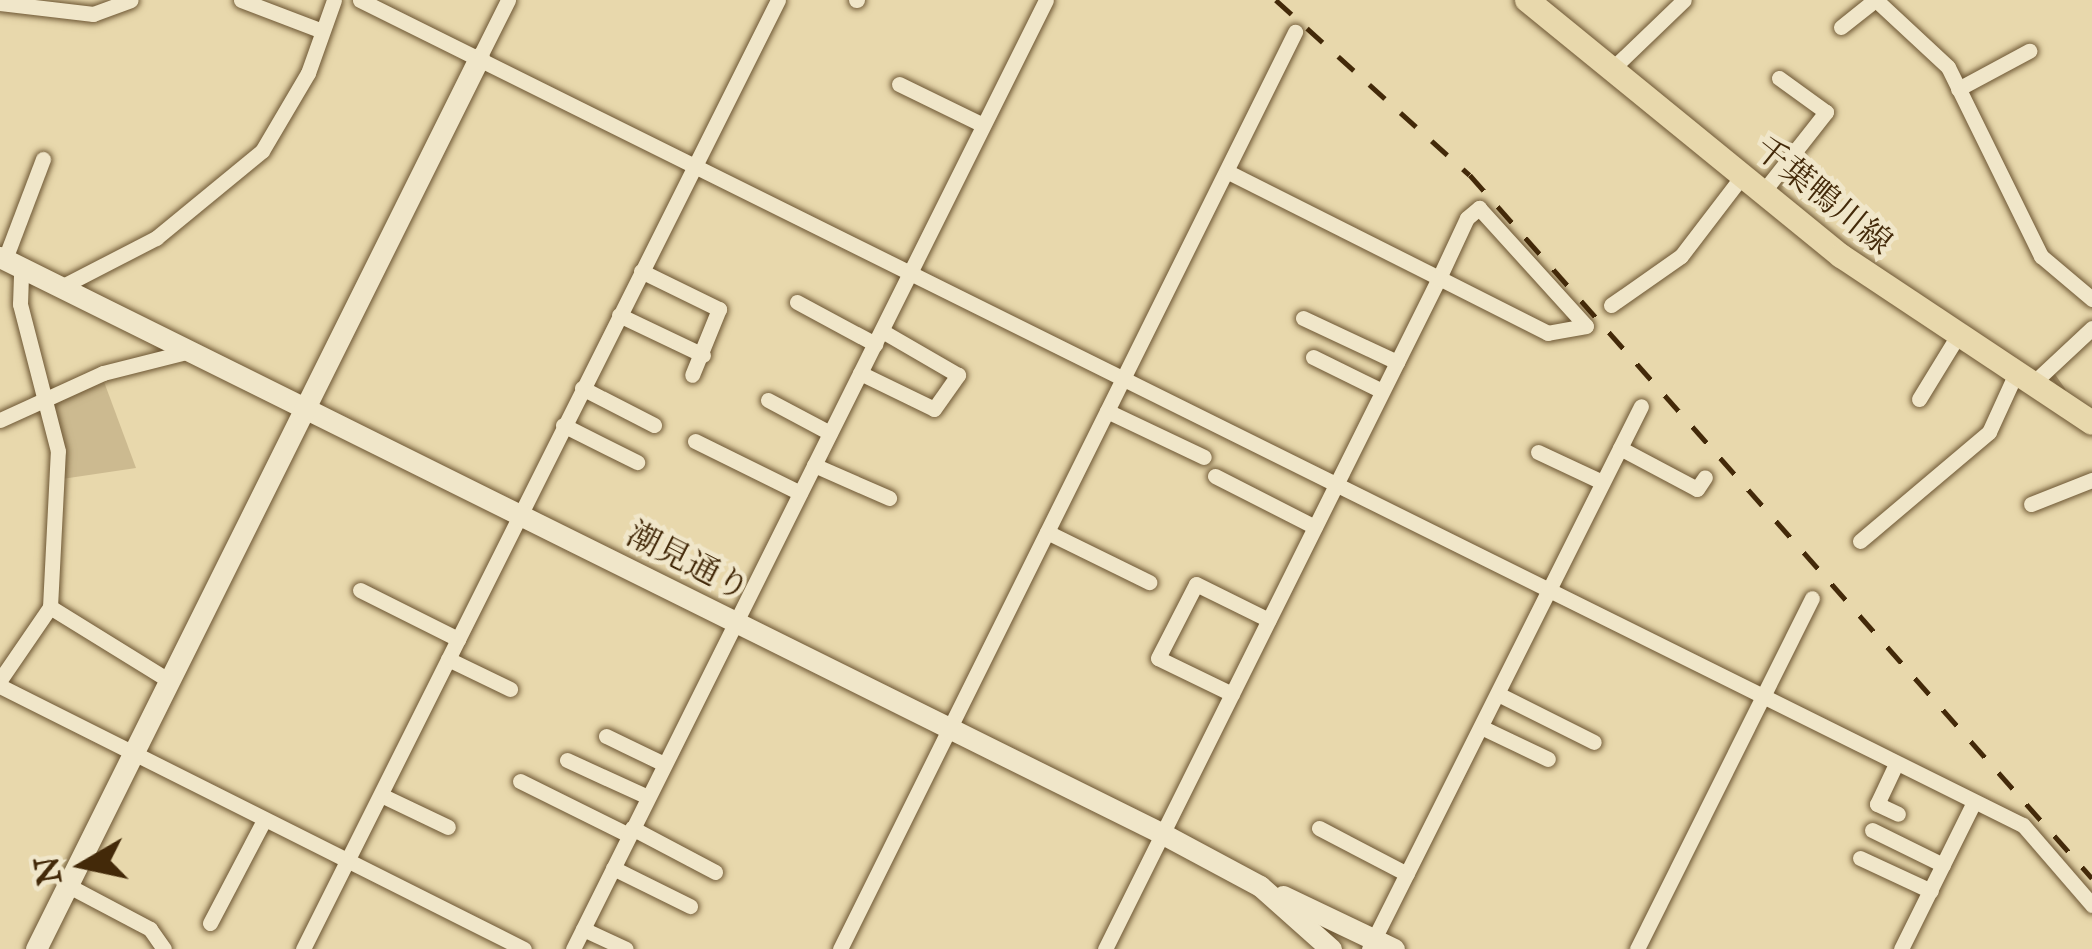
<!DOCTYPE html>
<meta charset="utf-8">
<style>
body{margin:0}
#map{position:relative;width:2092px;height:949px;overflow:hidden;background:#e8d8ac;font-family:"IM FELL Great Primer","Noto Serif JP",serif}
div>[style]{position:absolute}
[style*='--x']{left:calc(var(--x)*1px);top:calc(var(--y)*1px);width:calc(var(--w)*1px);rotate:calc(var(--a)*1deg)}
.green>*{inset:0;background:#ccba90}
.stream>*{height:4.5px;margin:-2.25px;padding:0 2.25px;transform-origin:2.25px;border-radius:2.25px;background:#b09c75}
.roads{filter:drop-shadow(0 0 3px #6c5532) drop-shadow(0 0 3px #6c5532)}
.street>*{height:15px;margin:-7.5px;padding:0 7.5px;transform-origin:7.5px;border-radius:7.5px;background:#f0e6c9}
.secondary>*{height:21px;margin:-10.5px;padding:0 10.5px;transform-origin:10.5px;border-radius:10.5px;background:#f0e6c9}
.primary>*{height:24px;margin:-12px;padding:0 12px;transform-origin:12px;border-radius:12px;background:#e8d8ac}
.rail>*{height:4.5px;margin-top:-2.25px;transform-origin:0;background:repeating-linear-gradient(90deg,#432909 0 21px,transparent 0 42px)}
span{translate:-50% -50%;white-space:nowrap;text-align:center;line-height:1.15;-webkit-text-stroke:9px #f0e6c9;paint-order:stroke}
.street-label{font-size:33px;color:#432909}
.north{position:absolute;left:24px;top:805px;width:120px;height:120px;-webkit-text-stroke:9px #f0e6c9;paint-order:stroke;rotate:261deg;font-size:33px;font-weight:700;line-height:48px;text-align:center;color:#432909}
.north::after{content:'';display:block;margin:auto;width:42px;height:54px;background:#432909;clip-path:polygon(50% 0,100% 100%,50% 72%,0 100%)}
</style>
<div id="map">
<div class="green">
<div style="clip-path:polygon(103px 379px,136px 468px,62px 479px,53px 405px)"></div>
</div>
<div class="stream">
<div style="--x:2052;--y:374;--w:19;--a:55"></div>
</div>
<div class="roads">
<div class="street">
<div style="--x:241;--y:0;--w:87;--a:20.9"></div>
<div style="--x:360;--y:0;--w:1856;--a:26.39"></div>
<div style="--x:2023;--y:825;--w:106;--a:49.2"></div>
<div style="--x:856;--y:0;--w:1;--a:0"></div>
<div style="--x:1876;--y:0;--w:98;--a:42.9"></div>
<div style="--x:1948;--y:67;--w:211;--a:63.8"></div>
<div style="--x:2041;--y:256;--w:67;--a:40.1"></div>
<div style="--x:0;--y:3;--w:94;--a:6.7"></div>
<div style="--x:93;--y:14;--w:40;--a:-20.2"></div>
<div style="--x:1841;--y:27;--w:43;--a:-38.5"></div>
<div style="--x:479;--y:58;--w:65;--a:-63.4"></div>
<div style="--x:1613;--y:68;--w:98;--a:-43.8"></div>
<div style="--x:899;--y:84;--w:93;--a:26"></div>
<div style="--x:1958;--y:89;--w:81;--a:-28.2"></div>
<div style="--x:1763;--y:192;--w:102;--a:-51.8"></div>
<div style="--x:1826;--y:112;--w:58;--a:-144.1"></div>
<div style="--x:5;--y:259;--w:107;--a:-69.2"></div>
<div style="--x:641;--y:271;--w:87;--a:26"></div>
<div style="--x:719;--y:309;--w:71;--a:112.2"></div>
<div style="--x:63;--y:286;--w:105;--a:-27.3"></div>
<div style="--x:156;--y:238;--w:137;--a:-39.4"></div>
<div style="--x:262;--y:151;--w:91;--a:-59.5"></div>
<div style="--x:308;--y:73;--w:77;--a:-70.4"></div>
<div style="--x:797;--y:302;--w:89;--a:28.3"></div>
<div style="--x:1611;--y:305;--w:85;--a:-35"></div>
<div style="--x:1681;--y:256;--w:102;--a:-52.6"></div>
<div style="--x:619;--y:315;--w:93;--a:25.5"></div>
<div style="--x:1303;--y:318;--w:104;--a:25.1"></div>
<div style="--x:1313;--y:357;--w:77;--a:26.2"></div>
<div style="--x:860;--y:373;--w:82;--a:25.9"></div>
<div style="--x:934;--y:409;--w:42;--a:-54.8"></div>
<div style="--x:958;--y:375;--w:88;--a:-149.9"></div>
<div style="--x:2032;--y:384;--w:82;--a:-43"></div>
<div style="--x:582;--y:388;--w:81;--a:27.2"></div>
<div style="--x:1919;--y:399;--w:73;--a:-58.5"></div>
<div style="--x:768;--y:400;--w:70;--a:28"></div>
<div style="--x:1107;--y:411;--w:107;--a:25.4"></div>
<div style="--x:0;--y:420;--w:113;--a:-24.5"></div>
<div style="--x:103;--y:373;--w:90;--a:-14.2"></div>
<div style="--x:563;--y:425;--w:83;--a:26.6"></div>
<div style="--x:695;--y:441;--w:117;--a:26.3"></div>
<div style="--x:1620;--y:448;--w:87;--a:28"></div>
<div style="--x:1697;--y:489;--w:14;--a:-56"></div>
<div style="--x:1538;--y:452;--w:71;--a:25.1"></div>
<div style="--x:814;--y:465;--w:82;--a:23.7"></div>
<div style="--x:1215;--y:476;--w:112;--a:27"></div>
<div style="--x:2031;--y:504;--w:66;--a:-21.5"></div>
<div style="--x:1047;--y:532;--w:114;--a:26.1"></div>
<div style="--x:1860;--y:541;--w:169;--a:-40.2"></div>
<div style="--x:1989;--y:432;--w:65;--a:-65.4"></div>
<div style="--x:360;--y:590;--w:110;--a:26.6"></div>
<div style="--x:50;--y:607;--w:141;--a:31.7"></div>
<div style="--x:448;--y:659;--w:69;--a:25.8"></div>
<div style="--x:0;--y:680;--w:88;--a:-55.6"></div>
<div style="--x:50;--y:607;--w:156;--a:-87.1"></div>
<div style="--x:58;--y:451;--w:152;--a:-104.5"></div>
<div style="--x:20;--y:304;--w:38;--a:-88"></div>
<div style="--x:0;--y:686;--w:586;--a:26.65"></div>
<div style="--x:1232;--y:694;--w:82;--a:-154.1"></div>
<div style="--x:1158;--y:658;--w:83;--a:-62.8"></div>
<div style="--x:1196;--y:584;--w:81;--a:26.3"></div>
<div style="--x:1498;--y:694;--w:107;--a:26.6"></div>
<div style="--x:1481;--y:727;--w:74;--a:25.5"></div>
<div style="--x:606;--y:736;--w:64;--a:25.8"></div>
<div style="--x:567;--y:760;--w:89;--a:24.6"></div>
<div style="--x:1895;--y:766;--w:42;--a:115.3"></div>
<div style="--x:1877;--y:804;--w:23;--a:25"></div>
<div style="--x:520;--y:781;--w:122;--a:26.4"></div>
<div style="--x:381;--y:795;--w:74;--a:25.5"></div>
<div style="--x:632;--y:828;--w:94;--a:27.9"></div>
<div style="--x:1319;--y:828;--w:99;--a:27.6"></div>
<div style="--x:1872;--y:830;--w:79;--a:26.2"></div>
<div style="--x:1860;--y:858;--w:78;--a:24.9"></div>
<div style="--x:613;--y:868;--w:86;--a:26.3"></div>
<div style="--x:67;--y:885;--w:94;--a:27.9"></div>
<div style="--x:150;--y:929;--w:24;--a:55"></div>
<div style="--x:210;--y:923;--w:116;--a:-62.3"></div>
<div style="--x:583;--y:929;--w:47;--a:24.9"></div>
<div style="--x:303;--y:949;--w:1061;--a:-63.41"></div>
<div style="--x:573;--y:949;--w:1060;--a:-63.51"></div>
<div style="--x:840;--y:949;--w:1024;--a:-63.61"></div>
<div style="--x:1105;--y:949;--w:750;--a:-63.54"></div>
<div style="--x:1439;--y:278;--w:66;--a:-65"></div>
<div style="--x:1467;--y:218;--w:16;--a:-40"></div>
<div style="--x:1479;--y:208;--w:159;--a:47.8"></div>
<div style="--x:1586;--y:326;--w:39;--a:170"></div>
<div style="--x:1548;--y:333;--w:122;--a:-153.2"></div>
<div style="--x:1439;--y:278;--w:236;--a:-153.3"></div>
<div style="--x:1369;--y:949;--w:607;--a:-63.39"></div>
<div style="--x:1637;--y:949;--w:392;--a:-63.5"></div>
<div style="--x:1901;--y:949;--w:162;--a:-63.6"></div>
</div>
<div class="secondary">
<div style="--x:0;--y:257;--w:1298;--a:26.39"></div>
<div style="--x:1163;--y:834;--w:110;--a:28.2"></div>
<div style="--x:1260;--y:886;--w:95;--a:41.6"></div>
<div style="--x:1283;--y:896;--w:123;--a:25.5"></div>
<div style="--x:36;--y:949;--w:995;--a:-63.56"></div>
</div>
<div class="primary">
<div style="--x:1527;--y:0;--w:405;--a:39.2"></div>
<div style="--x:1841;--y:256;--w:301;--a:33.6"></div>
</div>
</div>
<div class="rail">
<div style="--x:1276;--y:0;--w:261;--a:42.1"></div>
<div style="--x:1470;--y:175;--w:939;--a:48.5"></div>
</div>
<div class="street-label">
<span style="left:1823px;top:196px;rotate:39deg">千葉鴨川線</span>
<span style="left:688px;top:562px;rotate:27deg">潮見通り</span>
</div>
<div class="north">N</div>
</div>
